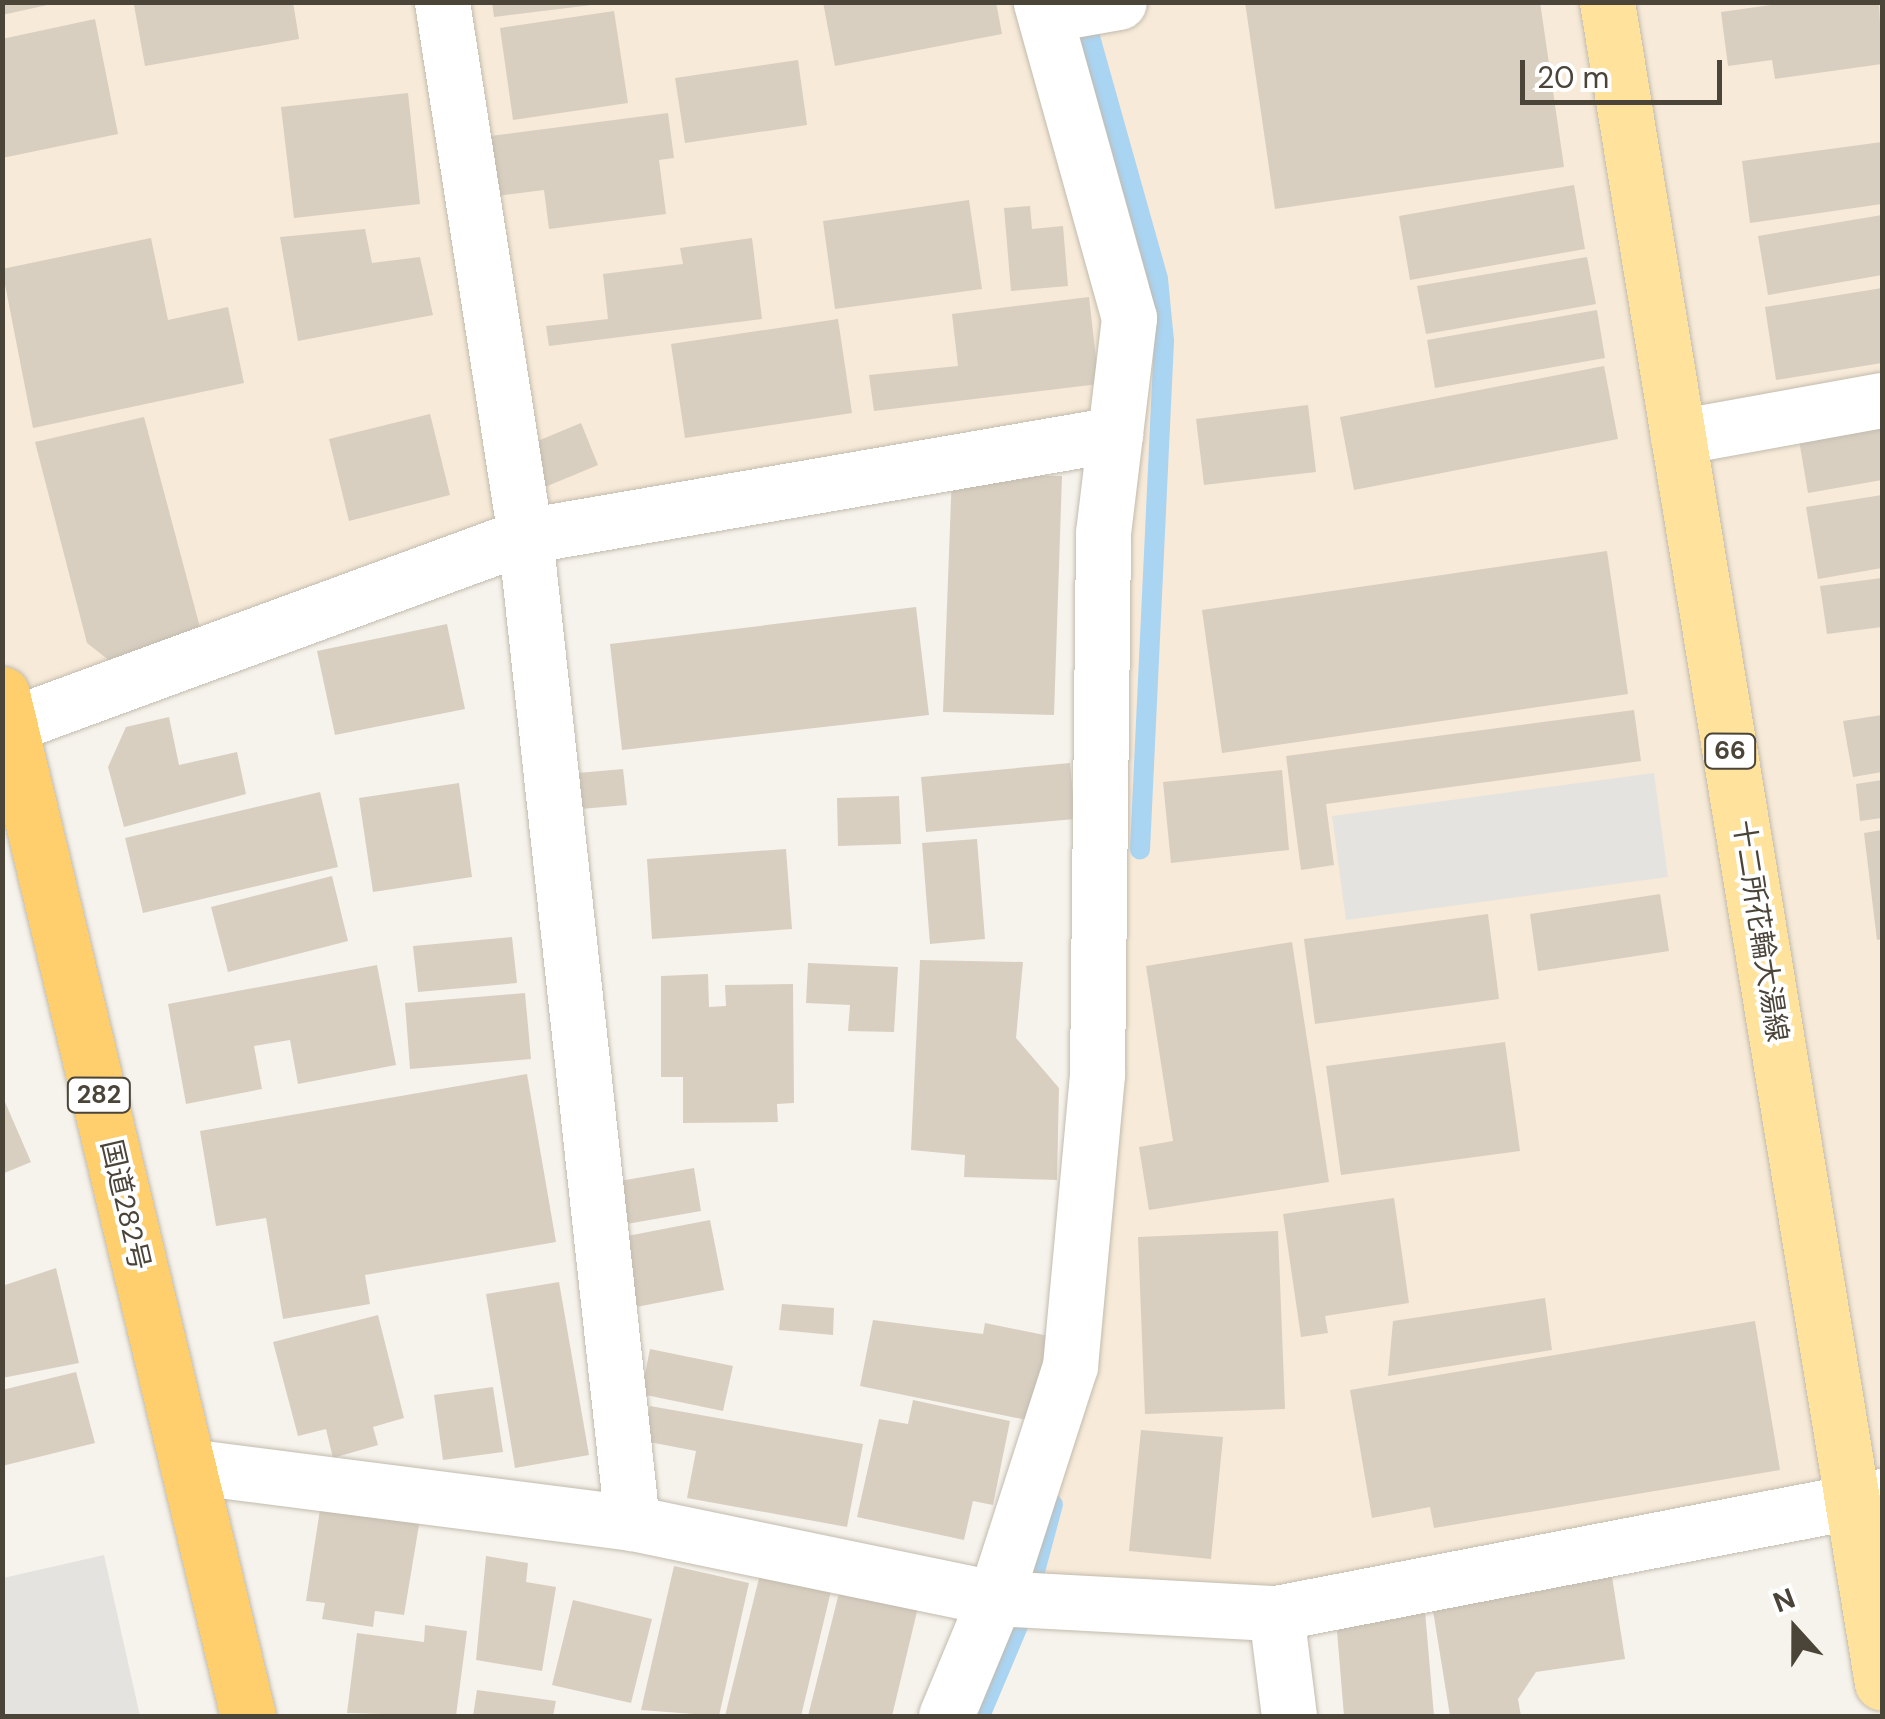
<!DOCTYPE html>
<meta charset="utf-8">
<style>
body{margin:0}
#map{position:relative;width:1885px;height:1719px;overflow:hidden;background:#f6f3ec;font-family:"DM Sans","Noto Sans JP",sans-serif}
div>[style]{position:absolute}
[style*='--x']{left:calc(var(--x)*1px);top:calc(var(--y)*1px);width:calc(var(--w)*1px);rotate:calc(var(--a)*1deg)}
.commercial>*{inset:0;background:#f7ead8}
.parking>*{inset:0;background:#e5e3e0}
.stream>*{height:20px;margin:-10px;padding:0 10px;transform-origin:10px;border-radius:10px;background:#a9d4f2}
.building>*{inset:0;background:#d8cfc1}
.roads{filter:drop-shadow(0 0 2px #c2bbae) drop-shadow(0 0 2px #c2bbae)}
.minor>*{height:55px;margin:-27.5px;padding:0 27.5px;transform-origin:27.5px;border-radius:27.5px;background:#fff}
.major>*{height:55px;margin:-27.5px;padding:0 27.5px;transform-origin:27.5px;border-radius:27.5px;background:#ffe39c}
.highway>*{height:55px;margin:-27.5px;padding:0 27.5px;transform-origin:27.5px;border-radius:27.5px;background:#ffcf6e}
span{translate:-50% -50%;white-space:nowrap;text-align:center;line-height:1.15;-webkit-text-stroke:8px #fff;paint-order:stroke}
.shield-label span{padding:2px 8px;background:#fff;border:2px solid;border-radius:8px;-webkit-text-stroke-width:0}
.shield-label{font-size:25px;color:#4b4439;font-weight:700}
.street-label{font-size:28px;color:#4b4439}
.frame{position:absolute;inset:0;border:5px solid #4b4439;pointer-events:none}
.north{position:absolute;left:1745px;top:1579px;width:100px;height:100px;-webkit-text-stroke:8px #fff;paint-order:stroke;rotate:339deg;font-size:28px;font-weight:700;line-height:40px;text-align:center;color:#4b4439}
.north::after{content:'';display:block;margin:auto;width:35px;height:45px;background:#4b4439;clip-path:polygon(50% 0,100% 100%,50% 72%,0 100%)}
.scale{position:absolute;left:1520px;top:60px;width:202px;height:45px;box-sizing:border-box;border:5px solid #4b4439;border-top:0;padding-left:12px;font-size:30px;line-height:35px;white-space:nowrap;color:#4b4439;-webkit-text-stroke:8px #fff;paint-order:stroke}
</style>
<div id="map">
<div class="commercial">
<div style="clip-path:polygon(2px 3px,1882px 3px,1882px 1683px,1855px 1501px,1276px 1613px,995px 1598px,1070px 1365px,1114px 435px,525px 536px,10px 724px,2px 694px)"></div>
</div>
<div class="parking">
<div style="clip-path:polygon(1654px 773px,1668px 877px,1346px 920px,1332px 816px)"></div>
<div style="clip-path:polygon(104px 1555px,140px 1716px,3px 1716px,3px 1578px)"></div>
</div>
<div class="stream">
<div style="--x:1083;--y:12;--w:277;--a:74.3"></div>
<div style="--x:1158;--y:279;--w:62;--a:84.5"></div>
<div style="--x:1164;--y:341;--w:509;--a:92.7"></div>
<div style="--x:1034;--y:1575;--w:73;--a:-75"></div>
<div style="--x:980;--y:1716;--w:98;--a:-67.1"></div>
</div>
<div class="building">
<div style="clip-path:polygon(2px 2px,52px 2px,52px 4px,2px 15px)"></div>
<div style="clip-path:polygon(293px 2px,299px 39px,145px 66px,134px 5px)"></div>
<div style="clip-path:polygon(492px 2px,592px 2px,592px 5px,494px 17px)"></div>
<div style="clip-path:polygon(823px 2px,996px 2px,1002px 34px,835px 66px)"></div>
<div style="clip-path:polygon(1245px 2px,1540px 2px,1564px 167px,1275px 209px)"></div>
<div style="clip-path:polygon(1793px 2px,1879px 2px,1882px 64px,1775px 79px,1772px 60px,1728px 66px,1721px 12px)"></div>
<div style="clip-path:polygon(614px 11px,628px 103px,513px 120px,500px 28px)"></div>
<div style="clip-path:polygon(95px 19px,118px 134px,2px 158px,2px 39px)"></div>
<div style="clip-path:polygon(798px 60px,807px 125px,685px 143px,675px 78px)"></div>
<div style="clip-path:polygon(408px 93px,420px 204px,294px 218px,281px 107px)"></div>
<div style="clip-path:polygon(668px 113px,674px 158px,659px 160px,666px 214px,549px 229px,544px 190px,497px 196px,490px 136px)"></div>
<div style="clip-path:polygon(1882px 142px,1882px 204px,1750px 223px,1742px 161px)"></div>
<div style="clip-path:polygon(1574px 185px,1585px 249px,1410px 280px,1399px 216px)"></div>
<div style="clip-path:polygon(969px 200px,982px 289px,835px 309px,823px 221px)"></div>
<div style="clip-path:polygon(1030px 206px,1032px 229px,1063px 226px,1068px 286px,1011px 291px,1004px 208px)"></div>
<div style="clip-path:polygon(1882px 215px,1882px 275px,1768px 295px,1758px 236px)"></div>
<div style="clip-path:polygon(365px 229px,372px 263px,420px 257px,433px 315px,298px 341px,280px 237px)"></div>
<div style="clip-path:polygon(151px 238px,168px 320px,228px 307px,244px 383px,33px 428px,2px 269px)"></div>
<div style="clip-path:polygon(752px 238px,762px 319px,549px 346px,546px 326px,608px 319px,603px 274px,683px 264px,680px 248px)"></div>
<div style="clip-path:polygon(1587px 257px,1596px 304px,1426px 334px,1417px 286px)"></div>
<div style="clip-path:polygon(1882px 288px,1882px 363px,1776px 380px,1765px 307px)"></div>
<div style="clip-path:polygon(1089px 297px,1099px 384px,874px 411px,869px 375px,958px 366px,952px 314px)"></div>
<div style="clip-path:polygon(1597px 310px,1605px 358px,1435px 388px,1427px 340px)"></div>
<div style="clip-path:polygon(838px 319px,852px 413px,685px 438px,671px 344px)"></div>
<div style="clip-path:polygon(1604px 366px,1618px 439px,1354px 490px,1340px 417px)"></div>
<div style="clip-path:polygon(1308px 405px,1316px 472px,1204px 485px,1196px 419px)"></div>
<div style="clip-path:polygon(1882px 413px,1882px 480px,1808px 493px,1797px 428px)"></div>
<div style="clip-path:polygon(430px 414px,450px 495px,349px 521px,329px 439px)"></div>
<div style="clip-path:polygon(144px 417px,202px 635px,115px 665px,87px 643px,35px 442px)"></div>
<div style="clip-path:polygon(581px 423px,598px 465px,545px 487px,528px 445px)"></div>
<div style="clip-path:polygon(952px 473px,1062px 476px,1054px 715px,943px 712px)"></div>
<div style="clip-path:polygon(1882px 495px,1882px 568px,1818px 579px,1806px 507px)"></div>
<div style="clip-path:polygon(1607px 551px,1628px 694px,1222px 753px,1202px 610px)"></div>
<div style="clip-path:polygon(1882px 578px,1882px 627px,1827px 634px,1820px 586px)"></div>
<div style="clip-path:polygon(916px 607px,929px 715px,622px 750px,610px 644px)"></div>
<div style="clip-path:polygon(447px 624px,465px 709px,335px 735px,317px 651px)"></div>
<div style="clip-path:polygon(1634px 710px,1641px 761px,1326px 804px,1334px 865px,1301px 870px,1286px 756px)"></div>
<div style="clip-path:polygon(1882px 715px,1882px 772px,1853px 777px,1843px 721px)"></div>
<div style="clip-path:polygon(169px 717px,179px 765px,237px 752px,246px 794px,124px 827px,108px 767px,126px 727px)"></div>
<div style="clip-path:polygon(1070px 763px,1075px 819px,926px 832px,921px 777px)"></div>
<div style="clip-path:polygon(623px 769px,627px 805px,569px 810px,567px 774px)"></div>
<div style="clip-path:polygon(1282px 770px,1289px 850px,1171px 863px,1163px 782px)"></div>
<div style="clip-path:polygon(1882px 780px,1882px 818px,1860px 821px,1856px 784px)"></div>
<div style="clip-path:polygon(459px 783px,472px 877px,373px 892px,359px 798px)"></div>
<div style="clip-path:polygon(320px 792px,338px 867px,143px 913px,125px 838px)"></div>
<div style="clip-path:polygon(899px 796px,901px 844px,838px 846px,837px 798px)"></div>
<div style="clip-path:polygon(1882px 830px,1882px 939px,1877px 940px,1864px 833px)"></div>
<div style="clip-path:polygon(977px 839px,985px 939px,930px 944px,922px 843px)"></div>
<div style="clip-path:polygon(786px 849px,792px 929px,652px 939px,647px 859px)"></div>
<div style="clip-path:polygon(332px 876px,348px 941px,228px 972px,211px 907px)"></div>
<div style="clip-path:polygon(1660px 894px,1669px 951px,1538px 971px,1530px 914px)"></div>
<div style="clip-path:polygon(1488px 914px,1499px 999px,1315px 1024px,1304px 939px)"></div>
<div style="clip-path:polygon(512px 937px,517px 983px,418px 992px,413px 946px)"></div>
<div style="clip-path:polygon(1292px 942px,1329px 1182px,1149px 1210px,1139px 1147px,1173px 1141px,1146px 966px)"></div>
<div style="clip-path:polygon(920px 960px,1023px 962px,1016px 1038px,1059px 1088px,1057px 1180px,964px 1177px,965px 1155px,911px 1150px)"></div>
<div style="clip-path:polygon(808px 963px,898px 967px,894px 1032px,848px 1031px,850px 1005px,806px 1003px)"></div>
<div style="clip-path:polygon(377px 965px,396px 1065px,298px 1084px,290px 1040px,254px 1046px,262px 1089px,186px 1104px,168px 1004px)"></div>
<div style="clip-path:polygon(708px 974px,709px 1007px,726px 1006px,725px 985px,793px 984px,794px 1103px,777px 1104px,778px 1122px,683px 1123px,683px 1077px,661px 1077px,661px 976px)"></div>
<div style="clip-path:polygon(525px 993px,531px 1059px,410px 1069px,405px 1003px)"></div>
<div style="clip-path:polygon(1505px 1042px,1520px 1151px,1341px 1175px,1326px 1066px)"></div>
<div style="clip-path:polygon(527px 1074px,556px 1242px,365px 1275px,370px 1304px,283px 1319px,266px 1218px,216px 1226px,200px 1131px)"></div>
<div style="clip-path:polygon(2px 1095px,31px 1162px,2px 1174px)"></div>
<div style="clip-path:polygon(694px 1168px,701px 1211px,621px 1225px,614px 1182px)"></div>
<div style="clip-path:polygon(1394px 1198px,1409px 1303px,1325px 1316px,1328px 1333px,1301px 1337px,1283px 1214px)"></div>
<div style="clip-path:polygon(710px 1220px,724px 1290px,636px 1307px,622px 1237px)"></div>
<div style="clip-path:polygon(1278px 1231px,1285px 1409px,1145px 1414px,1138px 1237px)"></div>
<div style="clip-path:polygon(56px 1268px,79px 1363px,2px 1378px,2px 1286px)"></div>
<div style="clip-path:polygon(559px 1282px,589px 1455px,515px 1468px,486px 1294px)"></div>
<div style="clip-path:polygon(1545px 1298px,1552px 1350px,1388px 1376px,1393px 1321px)"></div>
<div style="clip-path:polygon(782px 1304px,834px 1308px,833px 1335px,779px 1330px)"></div>
<div style="clip-path:polygon(378px 1315px,404px 1418px,373px 1427px,378px 1445px,333px 1458px,326px 1429px,298px 1436px,273px 1342px)"></div>
<div style="clip-path:polygon(873px 1320px,983px 1334px,985px 1323px,1054px 1337px,1037px 1422px,860px 1386px)"></div>
<div style="clip-path:polygon(1755px 1321px,1780px 1470px,1434px 1528px,1430px 1507px,1372px 1518px,1350px 1390px)"></div>
<div style="clip-path:polygon(650px 1349px,733px 1366px,723px 1411px,641px 1394px)"></div>
<div style="clip-path:polygon(76px 1372px,95px 1443px,2px 1466px,2px 1390px)"></div>
<div style="clip-path:polygon(493px 1387px,503px 1452px,443px 1460px,434px 1395px)"></div>
<div style="clip-path:polygon(913px 1400px,1010px 1421px,993px 1505px,973px 1501px,964px 1540px,857px 1517px,879px 1419px,908px 1424px)"></div>
<div style="clip-path:polygon(650px 1406px,863px 1444px,847px 1527px,687px 1498px,696px 1451px,644px 1441px)"></div>
<div style="clip-path:polygon(1141px 1430px,1223px 1437px,1211px 1559px,1129px 1551px)"></div>
<div style="clip-path:polygon(321px 1503px,420px 1519px,404px 1615px,375px 1611px,373px 1627px,322px 1619px,325px 1603px,306px 1601px)"></div>
<div style="clip-path:polygon(486px 1556px,528px 1563px,526px 1582px,556px 1587px,542px 1671px,476px 1660px)"></div>
<div style="clip-path:polygon(1610px 1564px,1625px 1659px,1536px 1672px,1518px 1699px,1521px 1716px,1450px 1716px,1430px 1592px)"></div>
<div style="clip-path:polygon(674px 1566px,749px 1583px,719px 1716px,641px 1710px)"></div>
<div style="clip-path:polygon(761px 1570px,832px 1587px,801px 1716px,725px 1716px)"></div>
<div style="clip-path:polygon(842px 1581px,920px 1599px,892px 1716px,808px 1716px)"></div>
<div style="clip-path:polygon(573px 1600px,652px 1619px,631px 1703px,552px 1685px)"></div>
<div style="clip-path:polygon(1425px 1611px,1434px 1716px,1344px 1716px,1336px 1619px)"></div>
<div style="clip-path:polygon(425px 1625px,467px 1631px,456px 1716px,347px 1713px,357px 1633px,424px 1642px)"></div>
<div style="clip-path:polygon(477px 1690px,556px 1701px,553px 1716px,473px 1716px)"></div>
</div>
<div class="roads">
<div class="minor">
<div style="--x:442;--y:2;--w:540;--a:81.17"></div>
<div style="--x:525;--y:536;--w:993;--a:83.81"></div>
<div style="--x:1045;--y:15;--w:75;--a:-10"></div>
<div style="--x:1678;--y:437;--w:207;--a:-10.3"></div>
<div style="--x:2;--y:728;--w:557;--a:-20.16"></div>
<div style="--x:525;--y:536;--w:599;--a:-9.81"></div>
<div style="--x:188;--y:1466;--w:448;--a:7.3"></div>
<div style="--x:632;--y:1523;--w:371;--a:11.7"></div>
<div style="--x:995;--y:1598;--w:281;--a:3.1"></div>
<div style="--x:1276;--y:1613;--w:617;--a:-10.93"></div>
<div style="--x:1276;--y:1613;--w:104;--a:82.8"></div>
<div style="--x:946;--y:1716;--w:128;--a:-67.4"></div>
<div style="--x:995;--y:1598;--w:244;--a:-72.1"></div>
<div style="--x:1070;--y:1366;--w:293;--a:-84.7"></div>
<div style="--x:1097;--y:1074;--w:541;--a:-89.36"></div>
<div style="--x:1103;--y:533;--w:217;--a:-83.1"></div>
<div style="--x:1129;--y:318;--w:328;--a:-105.6"></div>
</div>
<div class="major">
<div style="--x:1607;--y:2;--w:1703;--a:80.71"></div>
</div>
<div class="highway">
<div style="--x:2;--y:694;--w:1051;--a:76.47"></div>
</div>
</div>
<div class="shield-label">
<span style="left:1730px;top:751px">66</span>
<span style="left:99px;top:1095px">282</span>
</div>
<div class="street-label">
<span style="left:1760px;top:931px;rotate:81deg">十二所花輪大湯線</span>
<span style="left:125px;top:1205px;rotate:77deg">国道282号</span>
</div>
<div class="frame"></div>
<div class="north">N</div>
<div class="scale">20 m</div>
</div>
